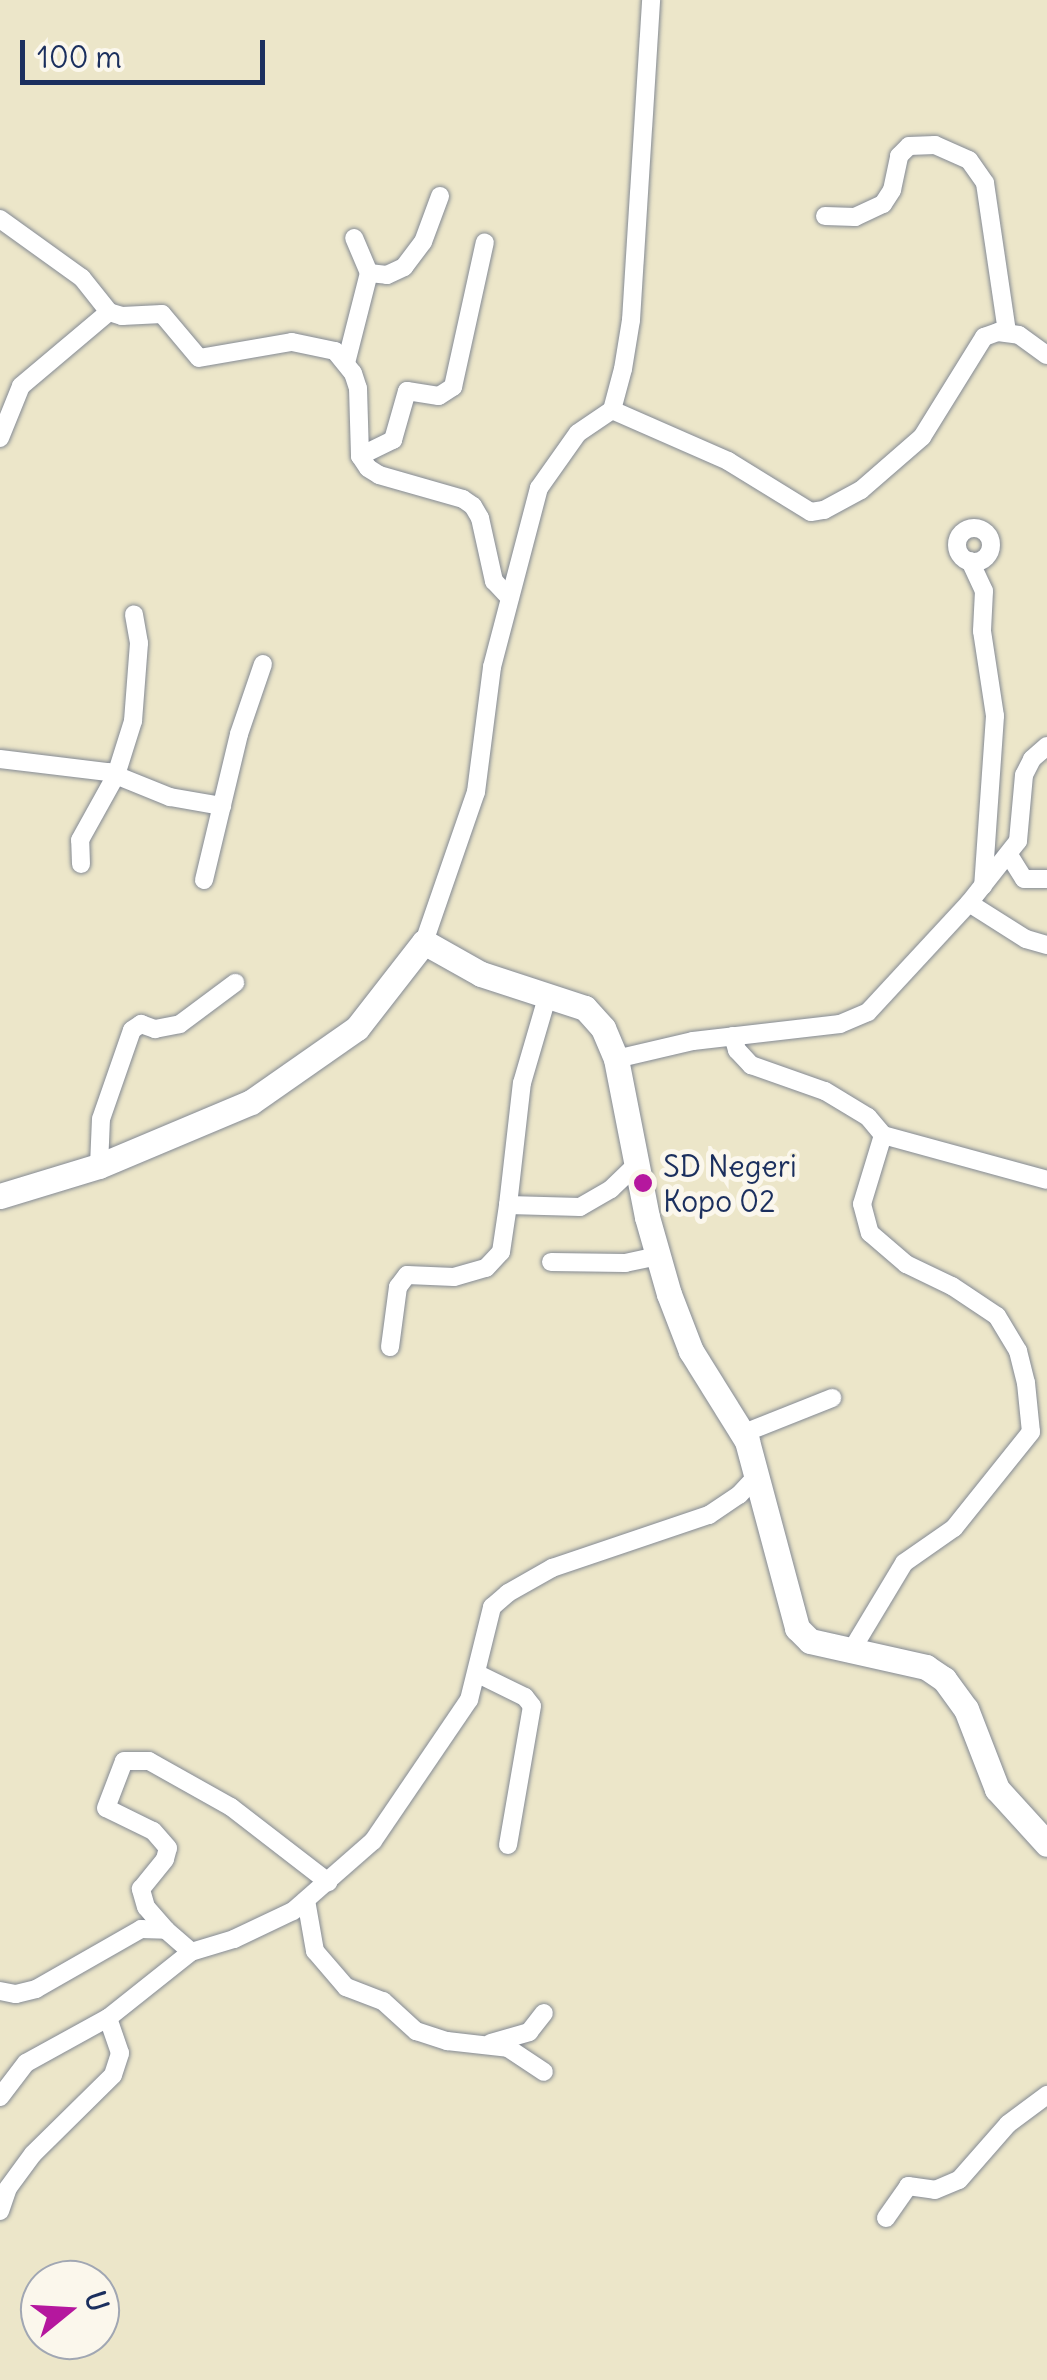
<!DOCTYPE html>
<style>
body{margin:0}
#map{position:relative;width:1047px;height:2380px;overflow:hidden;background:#ece6c9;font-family:Delius,sans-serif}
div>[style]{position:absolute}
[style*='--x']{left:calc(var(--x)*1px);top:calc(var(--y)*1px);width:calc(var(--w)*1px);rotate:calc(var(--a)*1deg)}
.roads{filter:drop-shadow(0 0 2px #848a94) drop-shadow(0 0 2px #848a94)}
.street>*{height:18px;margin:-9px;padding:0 9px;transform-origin:9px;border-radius:9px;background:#fff}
.street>.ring{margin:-9px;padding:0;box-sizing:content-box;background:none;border:18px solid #fff;border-radius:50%}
.secondary>*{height:25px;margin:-12.5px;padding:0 12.5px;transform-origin:12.5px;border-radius:12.5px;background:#fff}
.dots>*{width:28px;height:28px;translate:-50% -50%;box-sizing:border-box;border:5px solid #fbf7ec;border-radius:50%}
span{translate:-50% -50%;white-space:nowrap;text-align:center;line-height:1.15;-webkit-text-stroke:10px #fbf7ec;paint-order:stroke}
.poi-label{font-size:30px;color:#1b2f5e}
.left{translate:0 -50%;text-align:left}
.north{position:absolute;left:20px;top:2260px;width:100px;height:100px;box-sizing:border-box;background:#fbf7ec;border:2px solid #a1a7b3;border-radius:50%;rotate:72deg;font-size:28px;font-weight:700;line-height:40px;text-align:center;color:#1b2f5e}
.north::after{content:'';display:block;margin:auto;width:35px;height:45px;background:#b5179e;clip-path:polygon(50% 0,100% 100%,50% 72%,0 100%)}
.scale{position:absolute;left:20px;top:40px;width:245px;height:45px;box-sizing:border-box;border:5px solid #1b2f5e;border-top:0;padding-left:12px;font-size:30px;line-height:35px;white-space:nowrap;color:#1b2f5e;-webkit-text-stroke:8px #fbf7ec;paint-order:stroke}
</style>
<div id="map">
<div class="roads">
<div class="street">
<div style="--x:825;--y:216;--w:30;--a:2"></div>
<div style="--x:855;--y:217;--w:31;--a:-25"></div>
<div style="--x:883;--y:204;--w:17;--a:-57"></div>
<div style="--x:892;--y:190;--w:35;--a:-78"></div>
<div style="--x:899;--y:156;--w:14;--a:-45"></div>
<div style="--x:909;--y:146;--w:26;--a:-2"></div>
<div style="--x:935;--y:145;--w:37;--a:24"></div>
<div style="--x:969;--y:160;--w:28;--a:55"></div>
<div style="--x:985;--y:183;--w:151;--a:81.6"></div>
<div style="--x:0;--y:219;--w:101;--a:35.7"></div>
<div style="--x:82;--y:278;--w:43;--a:51.5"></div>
<div style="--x:109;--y:312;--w:14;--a:17"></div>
<div style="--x:122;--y:316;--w:40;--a:-2.9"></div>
<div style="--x:162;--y:314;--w:57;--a:49.9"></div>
<div style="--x:199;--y:358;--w:94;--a:-9.8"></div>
<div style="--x:292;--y:342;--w:44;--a:11.8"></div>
<div style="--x:335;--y:351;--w:28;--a:51"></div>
<div style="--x:353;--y:373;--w:16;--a:72"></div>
<div style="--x:358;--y:388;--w:68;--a:88.3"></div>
<div style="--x:360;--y:456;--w:14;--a:56"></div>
<div style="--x:368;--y:468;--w:13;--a:32"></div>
<div style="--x:379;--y:475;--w:87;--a:15.9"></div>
<div style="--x:463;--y:499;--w:12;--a:35"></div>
<div style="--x:473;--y:506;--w:14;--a:60"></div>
<div style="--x:480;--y:518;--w:65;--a:77.5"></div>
<div style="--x:494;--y:581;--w:23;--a:47"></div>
<div style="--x:369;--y:273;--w:18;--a:6"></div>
<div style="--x:387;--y:275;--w:19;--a:-25"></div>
<div style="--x:404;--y:267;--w:31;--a:-53"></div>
<div style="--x:423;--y:242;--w:49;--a:-69.7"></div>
<div style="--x:346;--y:363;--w:93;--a:-75.7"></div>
<div style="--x:369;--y:273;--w:38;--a:-113"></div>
<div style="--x:612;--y:410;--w:127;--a:23.7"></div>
<div style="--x:728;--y:461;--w:97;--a:31.6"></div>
<div style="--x:811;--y:512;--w:13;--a:-9"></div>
<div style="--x:824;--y:510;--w:42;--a:-28.4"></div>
<div style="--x:861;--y:490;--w:81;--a:-41"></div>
<div style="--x:922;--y:437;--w:118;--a:-58.2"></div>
<div style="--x:984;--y:337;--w:15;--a:-20"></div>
<div style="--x:998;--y:332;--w:21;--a:8"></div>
<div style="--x:1019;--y:335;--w:34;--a:36"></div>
<div style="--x:0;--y:438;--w:56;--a:-68"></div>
<div style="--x:21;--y:386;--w:115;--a:-40.1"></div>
<div style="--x:360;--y:456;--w:37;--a:-26"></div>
<div style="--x:393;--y:440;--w:51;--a:-74.1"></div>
<div style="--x:407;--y:391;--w:32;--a:9"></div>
<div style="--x:439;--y:396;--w:17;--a:-33"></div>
<div style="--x:453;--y:387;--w:148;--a:-77.6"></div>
<div class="ring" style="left:957px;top:528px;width:16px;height:16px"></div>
<div style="--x:970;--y:561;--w:33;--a:65"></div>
<div style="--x:984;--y:591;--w:40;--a:92.9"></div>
<div style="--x:982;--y:631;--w:86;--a:81.3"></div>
<div style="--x:995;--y:716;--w:170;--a:94"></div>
<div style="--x:0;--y:759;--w:109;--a:6.9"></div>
<div style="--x:108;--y:772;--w:67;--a:22"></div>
<div style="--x:170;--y:797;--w:53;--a:9.8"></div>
<div style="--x:1009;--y:855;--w:28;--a:58"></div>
<div style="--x:1024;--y:879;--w:23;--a:0"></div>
<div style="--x:81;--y:864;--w:24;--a:-92"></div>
<div style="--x:80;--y:840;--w:74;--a:-61"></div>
<div style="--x:116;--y:775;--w:57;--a:-72.5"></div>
<div style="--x:133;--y:721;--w:78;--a:-85.6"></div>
<div style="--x:139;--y:643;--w:29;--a:-100"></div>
<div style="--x:204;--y:880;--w:150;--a:-76.5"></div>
<div style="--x:239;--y:734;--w:74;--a:-71.1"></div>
<div style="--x:969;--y:903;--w:67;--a:32.3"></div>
<div style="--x:1026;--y:939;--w:22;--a:16"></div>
<div style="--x:424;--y:942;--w:159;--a:-70.9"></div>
<div style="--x:476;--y:792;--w:126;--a:-82.7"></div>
<div style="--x:492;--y:667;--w:185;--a:-75.3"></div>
<div style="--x:539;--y:488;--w:67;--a:-54.7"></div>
<div style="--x:578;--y:433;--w:41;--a:-34.1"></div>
<div style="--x:612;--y:410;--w:42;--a:-75"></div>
<div style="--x:623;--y:369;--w:50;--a:-80.7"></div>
<div style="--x:631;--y:320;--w:321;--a:-86.4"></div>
<div style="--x:733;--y:1036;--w:15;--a:74"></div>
<div style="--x:737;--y:1050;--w:21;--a:47"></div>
<div style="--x:751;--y:1065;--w:78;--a:19.4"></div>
<div style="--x:825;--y:1091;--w:50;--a:31.2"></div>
<div style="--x:868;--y:1117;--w:23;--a:50"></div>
<div style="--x:883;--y:1135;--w:72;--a:106.9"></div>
<div style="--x:862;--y:1204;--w:30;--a:75"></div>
<div style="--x:870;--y:1233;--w:48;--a:40.7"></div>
<div style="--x:906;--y:1264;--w:51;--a:25.6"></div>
<div style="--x:952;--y:1286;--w:54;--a:33.7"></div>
<div style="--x:997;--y:1316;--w:41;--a:59"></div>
<div style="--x:1018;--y:1351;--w:33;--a:76"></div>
<div style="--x:1026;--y:1383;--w:49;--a:84.2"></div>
<div style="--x:1031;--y:1432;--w:123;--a:128.7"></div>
<div style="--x:954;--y:1528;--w:61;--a:145"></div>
<div style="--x:904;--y:1563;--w:105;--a:121"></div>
<div style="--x:616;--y:1059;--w:79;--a:-13.2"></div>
<div style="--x:693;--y:1041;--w:148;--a:-6.6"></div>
<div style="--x:840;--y:1024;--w:30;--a:-23"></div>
<div style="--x:868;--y:1012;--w:149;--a:-47.2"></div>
<div style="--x:969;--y:903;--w:79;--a:-51.7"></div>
<div style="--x:1018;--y:841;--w:66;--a:-84.8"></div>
<div style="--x:1024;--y:775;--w:18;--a:-63"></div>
<div style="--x:1032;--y:759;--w:20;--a:-41"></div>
<div style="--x:883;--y:1135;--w:170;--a:15.3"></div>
<div style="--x:99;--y:1166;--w:47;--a:-87.6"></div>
<div style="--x:101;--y:1119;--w:94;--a:-70.8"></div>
<div style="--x:132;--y:1030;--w:11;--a:-34"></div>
<div style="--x:141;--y:1024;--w:15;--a:20"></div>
<div style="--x:155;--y:1029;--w:25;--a:-11"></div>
<div style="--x:180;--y:1024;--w:69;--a:-36.7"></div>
<div style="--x:508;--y:1205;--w:123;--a:-83.5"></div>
<div style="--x:522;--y:1083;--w:93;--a:-73.7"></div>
<div style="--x:551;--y:1262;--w:74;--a:0.8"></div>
<div style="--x:625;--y:1263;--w:33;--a:-12"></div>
<div style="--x:390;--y:1347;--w:61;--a:-82.4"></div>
<div style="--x:398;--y:1287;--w:15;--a:-53"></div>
<div style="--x:407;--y:1275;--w:47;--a:2.4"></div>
<div style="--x:454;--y:1277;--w:33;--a:-16"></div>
<div style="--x:486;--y:1268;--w:22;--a:-47"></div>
<div style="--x:501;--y:1252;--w:48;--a:-81.5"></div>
<div style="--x:508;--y:1205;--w:72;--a:1.6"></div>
<div style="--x:580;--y:1207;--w:36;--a:-30"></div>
<div style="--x:611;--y:1189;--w:35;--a:-44"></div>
<div style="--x:744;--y:1433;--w:95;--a:-21.7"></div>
<div style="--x:478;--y:1674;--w:52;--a:26.1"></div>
<div style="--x:525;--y:1697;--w:11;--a:52"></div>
<div style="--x:532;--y:1706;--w:141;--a:99.8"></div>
<div style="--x:306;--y:1900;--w:52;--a:80"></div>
<div style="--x:315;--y:1951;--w:48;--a:49.3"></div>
<div style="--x:346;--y:1987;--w:40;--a:21"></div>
<div style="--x:383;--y:2001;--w:45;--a:42.3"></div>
<div style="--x:416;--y:2031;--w:33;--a:18"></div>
<div style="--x:447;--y:2041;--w:61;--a:6.5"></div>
<div style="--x:508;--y:2048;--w:43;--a:33.7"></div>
<div style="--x:166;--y:1930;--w:30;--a:-131"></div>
<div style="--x:146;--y:1907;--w:19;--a:-106"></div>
<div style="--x:141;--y:1889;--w:38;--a:-51"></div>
<div style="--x:165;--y:1859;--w:11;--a:-75"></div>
<div style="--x:168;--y:1848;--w:23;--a:-131"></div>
<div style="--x:153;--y:1831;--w:52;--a:-153.9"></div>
<div style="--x:106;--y:1808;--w:50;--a:-69"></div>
<div style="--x:124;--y:1761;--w:25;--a:0"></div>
<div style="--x:149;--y:1761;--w:94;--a:29.3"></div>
<div style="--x:231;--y:1807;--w:123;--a:37.7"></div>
<div style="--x:0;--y:1991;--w:16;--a:11"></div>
<div style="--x:16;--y:1994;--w:21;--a:-14"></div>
<div style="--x:36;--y:1989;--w:121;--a:-29.7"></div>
<div style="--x:141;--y:1929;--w:25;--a:2"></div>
<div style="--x:166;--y:1930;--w:33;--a:41"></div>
<div style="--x:491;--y:2043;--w:40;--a:-16"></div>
<div style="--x:529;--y:2032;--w:24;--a:-52"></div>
<div style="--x:0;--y:2097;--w:43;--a:-52.6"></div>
<div style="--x:26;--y:2063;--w:94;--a:-28.8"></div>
<div style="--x:108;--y:2018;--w:106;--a:-38.5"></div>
<div style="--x:191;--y:1952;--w:45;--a:-16.8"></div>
<div style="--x:234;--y:1939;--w:65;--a:-25.4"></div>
<div style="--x:293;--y:1911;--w:106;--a:-41.2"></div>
<div style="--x:373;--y:1841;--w:171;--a:-55.8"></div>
<div style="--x:469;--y:1700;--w:96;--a:-76.1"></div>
<div style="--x:492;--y:1607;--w:21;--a:-41"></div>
<div style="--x:508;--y:1593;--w:51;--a:-29.6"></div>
<div style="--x:552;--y:1568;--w:166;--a:-18.7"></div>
<div style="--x:709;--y:1515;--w:36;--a:-34"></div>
<div style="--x:739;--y:1495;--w:26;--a:-47"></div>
<div style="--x:0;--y:2211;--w:24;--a:-71"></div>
<div style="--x:8;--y:2188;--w:42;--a:-53.7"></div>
<div style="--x:33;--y:2154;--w:112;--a:-44.6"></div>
<div style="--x:113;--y:2075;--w:23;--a:-72"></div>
<div style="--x:120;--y:2053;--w:37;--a:-109"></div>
<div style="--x:886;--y:2218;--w:39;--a:-55"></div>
<div style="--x:908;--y:2186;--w:27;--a:8"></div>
<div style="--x:935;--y:2190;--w:26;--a:-23"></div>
<div style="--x:959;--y:2180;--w:74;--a:-48.8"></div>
<div style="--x:1008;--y:2124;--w:49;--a:-36.6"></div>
</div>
<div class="secondary">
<div style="--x:0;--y:1196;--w:103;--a:-16.9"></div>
<div style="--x:99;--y:1166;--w:165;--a:-22.8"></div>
<div style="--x:251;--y:1102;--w:129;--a:-34.9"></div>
<div style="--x:357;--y:1028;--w:109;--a:-52.1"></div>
<div style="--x:424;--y:942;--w:65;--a:29.3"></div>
<div style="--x:481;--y:974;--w:109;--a:18.1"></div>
<div style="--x:585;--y:1008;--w:27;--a:48"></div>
<div style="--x:603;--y:1028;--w:34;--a:67"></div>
<div style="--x:616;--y:1059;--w:161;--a:78.9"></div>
<div style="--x:647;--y:1217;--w:80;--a:74.1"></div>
<div style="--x:669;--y:1294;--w:61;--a:68.9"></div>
<div style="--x:691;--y:1351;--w:106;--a:58.1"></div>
<div style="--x:747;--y:1441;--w:194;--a:75"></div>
<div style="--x:797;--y:1628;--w:18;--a:45"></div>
<div style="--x:810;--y:1641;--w:119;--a:12.6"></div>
<div style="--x:926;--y:1667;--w:22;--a:34"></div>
<div style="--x:944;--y:1679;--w:37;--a:54"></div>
<div style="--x:966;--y:1709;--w:86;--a:68.8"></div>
<div style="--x:997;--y:1789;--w:74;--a:47.7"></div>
</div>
</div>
<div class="dots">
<div style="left:643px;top:1183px;background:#b5179e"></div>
</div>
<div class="poi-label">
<span class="left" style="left:663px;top:1183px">SD Negeri<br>Kopo 02</span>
</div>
<div class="north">U</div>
<div class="scale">100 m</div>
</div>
